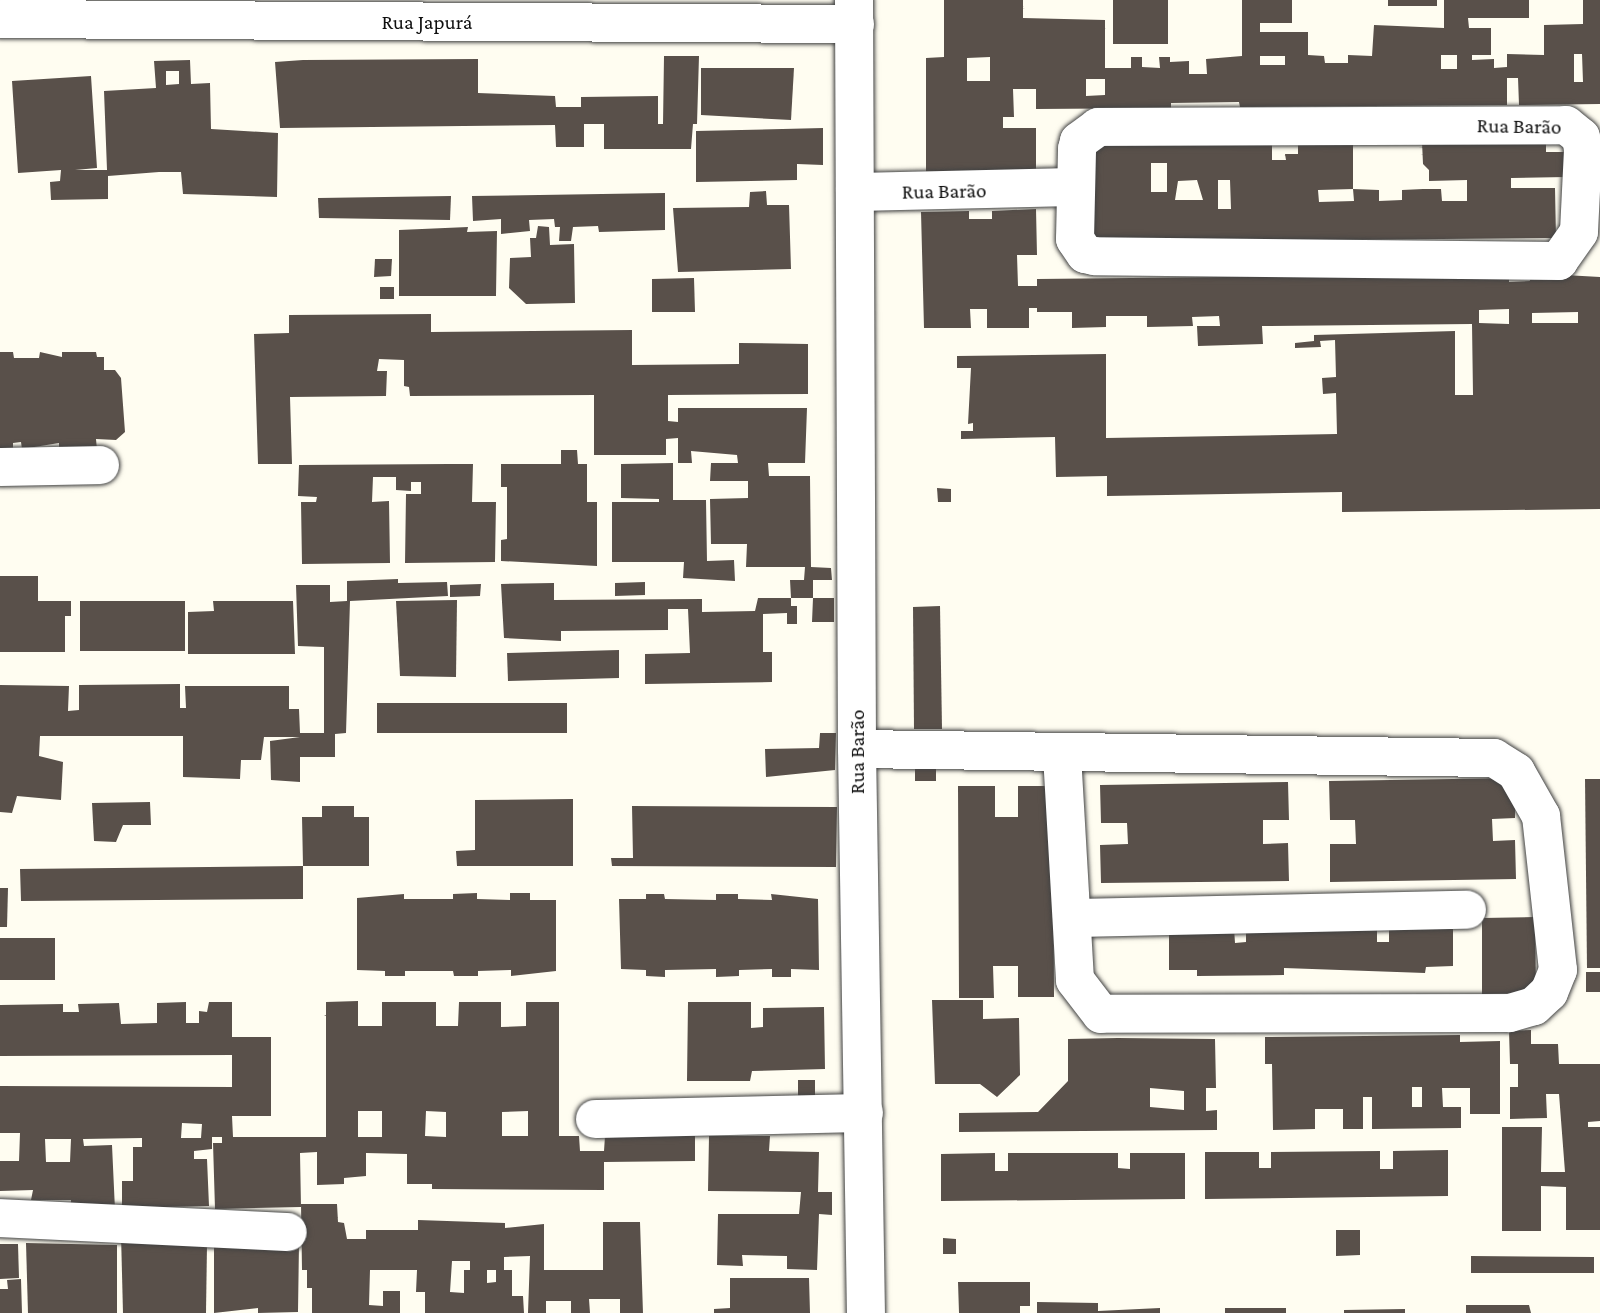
<!DOCTYPE html>
<meta charset="utf-8">
<style>
body{margin:0}
#map{position:relative;width:1600px;height:1313px;overflow:hidden;background:#fffdf1;font-family:"Crimson Pro",serif}
div>[style]{position:absolute}
[style*='--x']{left:calc(var(--x)*1px);top:calc(var(--y)*1px);width:calc(var(--w)*1px);rotate:calc(var(--a)*1deg)}
.building>*{inset:0;background:#59504a}
.roads{filter:drop-shadow(0 0 2px #424242) drop-shadow(0 0 2px #424242)}
.minor>*{height:38px;margin:-19px;padding:0 19px;transform-origin:19px;border-radius:19px;background:#fff}
span{translate:-50% -50%;white-space:nowrap;text-align:center;line-height:1.15;-webkit-text-stroke:7px #fff;paint-order:stroke}
.street-label{font-size:21px;color:#0f0f0f}
</style>
<div id="map">
<div class="building">
<div style="clip-path:polygon(evenodd,944px 0,1023px 0,1023px 18px,1105px 20px,1105px 68px,1131px 68px,1131px 57px,1142px 57px,1142px 67px,1160px 68px,1159px 57px,1170px 57px,1170px 62px,1189px 61px,1189px 74px,1207px 74px,1206px 59px,1242px 56px,1242px 0,1292px 0,1292px 23px,1260px 23px,1260px 32px,1308px 32px,1308px 55px,1324px 56px,1325px 63px,1348px 63px,1348px 55px,1372px 56px,1374px 25px,1444px 28px,1444px 0,1529px 0,1529px 18px,1468px 18px,1469px 28px,1491px 28px,1491px 55px,1472px 55px,1472px 60px,1494px 59px,1494px 68px,1507px 67px,1507px 54px,1544px 55px,1544px 25px,1583px 24px,1583px 0,1600px 0,1600px 104px,1519px 105px,1518px 78px,1507px 78px,1507px 105px,1240px 107px,1239px 102px,1171px 103px,1171px 108px,1036px 109px,1036px 89px,1013px 89px,1014px 117px,1003px 117px,1003px 128px,1036px 128px,1036px 175px,926px 176px,926px 58px,944px 57px,944px 0,1574px 54px,1582px 54px,1583px 82px,1574px 82px,1574px 54px,944px 0,1441px 55px,1457px 55px,1457px 69px,1441px 69px,1441px 55px,944px 0,1260px 56px,1285px 56px,1285px 65px,1260px 65px,1260px 56px,944px 0,990px 57px,990px 81px,967px 81px,967px 58px,990px 57px,944px 0,1086px 79px,1105px 79px,1105px 95px,1086px 96px,1086px 79px)"></div>
<div style="clip-path:polygon(1113px 0,1168px 0,1168px 44px,1113px 44px)"></div>
<div style="clip-path:polygon(1388px 0,1437px 0,1437px 6px,1388px 6px)"></div>
<div style="clip-path:polygon(664px 56px,699px 56px,697px 124px,693px 124px,691px 149px,604px 149px,604px 124px,584px 124px,584px 147px,556px 147px,555px 125px,280px 128px,275px 62px,303px 60px,478px 59px,478px 93px,555px 96px,556px 107px,581px 107px,581px 97px,658px 96px,658px 124px,663px 124px)"></div>
<div style="clip-path:polygon(evenodd,190px 60px,191px 84px,210px 83px,211px 129px,278px 133px,277px 197px,183px 194px,181px 172px,159px 172px,108px 176px,108px 199px,51px 200px,50px 182px,60px 181px,61px 170px,18px 173px,12px 81px,91px 76px,97px 168px,75px 170px,107px 170px,104px 91px,156px 88px,154px 61px,190px 60px,166px 71px,179px 71px,179px 84px,166px 85px,166px 71px)"></div>
<div style="clip-path:polygon(701px 68px,794px 68px,791px 120px,701px 115px)"></div>
<div style="clip-path:polygon(823px 128px,823px 165px,797px 164px,797px 180px,696px 182px,696px 131px)"></div>
<div style="clip-path:polygon(evenodd,1546px 141px,1546px 152px,1566px 152px,1566px 177px,1511px 178px,1511px 188px,1555px 188px,1556px 238px,1084px 242px,1085px 144px,1272px 143px,1272px 160px,1286px 160px,1285px 154px,1298px 154px,1298px 143px,1353px 143px,1353px 189px,1318px 190px,1319px 202px,1354px 201px,1353px 189px,1379px 190px,1379px 201px,1402px 200px,1402px 190px,1423px 189px,1441px 189px,1442px 201px,1467px 201px,1467px 180px,1429px 181px,1429px 170px,1423px 164px,1422px 142px,1546px 141px,1151px 163px,1167px 163px,1167px 192px,1151px 192px,1151px 163px,1546px 141px,1197px 180px,1203px 200px,1175px 200px,1178px 181px,1197px 180px,1546px 141px,1218px 180px,1230px 180px,1231px 209px,1218px 209px,1218px 180px)"></div>
<div style="clip-path:polygon(766px 191px,767px 205px,789px 205px,791px 269px,678px 272px,673px 208px,749px 207px,750px 192px)"></div>
<div style="clip-path:polygon(665px 193px,665px 230px,599px 232px,598px 226px,573px 227px,571px 241px,559px 241px,560px 227px,555px 227px,554px 219px,529px 220px,530px 231px,501px 234px,501px 219px,473px 221px,472px 196px)"></div>
<div style="clip-path:polygon(451px 196px,450px 220px,319px 218px,318px 198px)"></div>
<div style="clip-path:polygon(evenodd,1036px 209px,1037px 255px,1017px 255px,1018px 286px,1037px 286px,1037px 279px,1509px 274px,1509px 282px,1530px 281px,1529px 273px,1600px 277px,1600px 509px,1342px 512px,1342px 492px,1107px 496px,1107px 476px,1056px 477px,1055px 437px,961px 439px,961px 431px,973px 431px,973px 423px,968px 424px,971px 368px,957px 368px,957px 356px,1106px 354px,1106px 438px,1337px 434px,1336px 393px,1323px 394px,1322px 378px,1336px 377px,1335px 340px,1320px 341px,1321px 347px,1295px 348px,1295px 343px,1314px 341px,1314px 335px,1455px 331px,1455px 395px,1473px 395px,1472px 324px,1262px 326px,1263px 344px,1198px 346px,1197px 326px,1220px 326px,1219px 316px,1192px 317px,1193px 326px,1147px 327px,1147px 316px,1106px 316px,1106px 327px,1072px 328px,1072px 312px,1037px 312px,1037px 308px,1029px 308px,1029px 328px,987px 328px,987px 309px,970px 309px,971px 328px,924px 328px,921px 212px,969px 211px,969px 219px,992px 219px,992px 211px,1036px 209px,1509px 309px,1509px 324px,1479px 323px,1479px 310px,1509px 309px,1036px 209px,1578px 312px,1578px 323px,1532px 323px,1532px 313px,1578px 312px)"></div>
<div style="clip-path:polygon(538px 226px,549px 227px,550px 245px,574px 244px,575px 303px,526px 304px,509px 288px,510px 258px,531px 257px,530px 238px,536px 238px)"></div>
<div style="clip-path:polygon(468px 227px,467px 232px,497px 231px,496px 296px,399px 296px,399px 230px)"></div>
<div style="clip-path:polygon(375px 259px,392px 259px,391px 276px,374px 277px)"></div>
<div style="clip-path:polygon(694px 278px,695px 312px,652px 312px,652px 279px)"></div>
<div style="clip-path:polygon(380px 287px,394px 287px,394px 299px,380px 299px)"></div>
<div style="clip-path:polygon(431px 314px,431px 332px,632px 330px,632px 365px,739px 364px,739px 343px,808px 344px,808px 394px,668px 395px,668px 421px,678px 422px,678px 408px,807px 408px,805px 463px,768px 463px,769px 476px,810px 476px,811px 567px,831px 568px,832px 580px,813px 580px,813px 598px,834px 598px,834px 622px,812px 622px,813px 598px,791px 598px,791px 606px,797px 606px,797px 624px,787px 624px,787px 613px,763px 614px,763px 652px,772px 652px,772px 682px,645px 684px,645px 654px,690px 653px,688px 609px,668px 609px,668px 630px,561px 631px,561px 641px,504px 638px,501px 584px,554px 583px,554px 600px,702px 599px,702px 612px,755px 611px,758px 598px,791px 598px,790px 580px,804px 580px,805px 567px,746px 567px,747px 544px,711px 544px,710px 499px,748px 498px,748px 481px,710px 481px,711px 463px,738px 463px,737px 455px,691px 451px,692px 463px,678px 463px,678px 438px,666px 439px,666px 455px,594px 455px,594px 395px,410px 396px,409px 387px,404px 386px,404px 360px,379px 359px,377px 371px,387px 371px,386px 396px,290px 397px,292px 464px,258px 464px,254px 334px,289px 333px,289px 315px)"></div>
<div style="clip-path:polygon(0 352px,13px 352px,14px 358px,39px 358px,40px 352px,62px 357px,62px 352px,96px 352px,97px 357px,104px 357px,104px 370px,115px 370px,121px 378px,125px 432px,116px 440px,96px 439px,97px 450px,59px 451px,59px 443px,22px 449px,21px 442px,13px 443px,13px 451px,0 451px)"></div>
<div style="clip-path:polygon(561px 450px,577px 450px,578px 464px,587px 464px,587px 502px,597px 502px,597px 566px,501px 561px,501px 540px,507px 539px,507px 487px,501px 487px,501px 464px,561px 464px)"></div>
<div style="clip-path:polygon(673px 463px,673px 500px,706px 500px,707px 561px,734px 560px,735px 581px,683px 578px,684px 562px,612px 562px,612px 502px,659px 502px,659px 499px,621px 498px,621px 464px)"></div>
<div style="clip-path:polygon(449px 464px,473px 464px,472px 502px,496px 502px,495px 562px,405px 563px,406px 494px,421px 494px,421px 482px,411px 482px,411px 491px,396px 490px,396px 477px,373px 477px,372px 502px,389px 501px,390px 563px,302px 564px,301px 502px,316px 502px,317px 497px,298px 496px,299px 465px)"></div>
<div style="clip-path:polygon(937px 488px,951px 489px,951px 502px,938px 502px)"></div>
<div style="clip-path:polygon(0 576px,38px 576px,38px 601px,71px 601px,71px 616px,65px 616px,65px 652px,0 652px)"></div>
<div style="clip-path:polygon(398px 579px,398px 583px,447px 582px,448px 596px,350px 601px,346px 733px,335px 734px,335px 757px,300px 757px,300px 782px,271px 780px,270px 741px,300px 737px,264px 737px,261px 760px,241px 760px,240px 779px,183px 777px,183px 736px,40px 736px,39px 756px,63px 762px,61px 800px,17px 796px,12px 813px,0 812px,0 685px,69px 686px,68px 711px,79px 710px,79px 685px,180px 684px,180px 708px,186px 708px,185px 686px,289px 686px,289px 709px,299px 709px,300px 733px,324px 733px,324px 647px,298px 646px,296px 585px,330px 585px,330px 602px,347px 601px,347px 581px)"></div>
<div style="clip-path:polygon(645px 582px,645px 595px,615px 596px,615px 583px)"></div>
<div style="clip-path:polygon(481px 584px,480px 596px,450px 597px,450px 585px)"></div>
<div style="clip-path:polygon(457px 600px,456px 677px,400px 676px,396px 601px)"></div>
<div style="clip-path:polygon(80px 601px,185px 601px,185px 651px,80px 651px)"></div>
<div style="clip-path:polygon(213px 601px,293px 601px,295px 654px,188px 654px,188px 612px,214px 611px)"></div>
<div style="clip-path:polygon(940px 606px,942px 729px,914px 729px,913px 607px)"></div>
<div style="clip-path:polygon(619px 650px,619px 678px,508px 681px,507px 653px)"></div>
<div style="clip-path:polygon(377px 703px,567px 703px,567px 733px,377px 733px)"></div>
<div style="clip-path:polygon(820px 733px,836px 733px,835px 770px,766px 777px,765px 749px,819px 748px)"></div>
<div style="clip-path:polygon(915px 756px,936px 756px,936px 781px,915px 781px)"></div>
<div style="clip-path:polygon(1515px 778px,1515px 818px,1492px 819px,1493px 841px,1515px 840px,1516px 879px,1330px 882px,1330px 844px,1356px 844px,1355px 820px,1330px 820px,1329px 781px)"></div>
<div style="clip-path:polygon(1585px 779px,1600px 779px,1600px 968px,1587px 968px)"></div>
<div style="clip-path:polygon(1288px 782px,1289px 820px,1263px 820px,1263px 844px,1288px 843px,1289px 881px,1101px 883px,1100px 845px,1128px 844px,1127px 823px,1101px 823px,1100px 785px)"></div>
<div style="clip-path:polygon(958px 786px,995px 786px,995px 817px,1018px 817px,1018px 786px,1053px 786px,1054px 997px,1018px 997px,1018px 966px,993px 966px,994px 998px,959px 998px)"></div>
<div style="clip-path:polygon(573px 799px,573px 866px,457px 866px,456px 851px,475px 850px,475px 800px)"></div>
<div style="clip-path:polygon(150px 802px,151px 825px,123px 825px,116px 842px,94px 841px,92px 803px)"></div>
<div style="clip-path:polygon(322px 806px,354px 806px,354px 817px,369px 817px,369px 866px,303px 866px,302px 817px,322px 817px)"></div>
<div style="clip-path:polygon(632px 806px,837px 807px,836px 867px,612px 866px,611px 858px,633px 858px)"></div>
<div style="clip-path:polygon(303px 866px,303px 899px,21px 901px,20px 869px)"></div>
<div style="clip-path:polygon(0 888px,8px 888px,7px 927px,0 927px)"></div>
<div style="clip-path:polygon(477px 893px,477px 899px,510px 900px,510px 893px,530px 893px,530px 900px,556px 900px,556px 971px,511px 976px,511px 970px,478px 971px,478px 976px,454px 976px,453px 971px,405px 971px,405px 976px,385px 976px,385px 971px,357px 970px,357px 898px,404px 894px,404px 899px,453px 899px,453px 894px)"></div>
<div style="clip-path:polygon(646px 894px,664px 894px,665px 899px,716px 900px,716px 894px,738px 894px,738px 899px,772px 900px,771px 894px,818px 899px,819px 970px,791px 969px,791px 977px,772px 977px,772px 969px,739px 970px,739px 976px,716px 977px,716px 969px,665px 970px,665px 977px,646px 976px,646px 970px,621px 969px,619px 899px,646px 899px)"></div>
<div style="clip-path:polygon(1535px 917px,1536px 993px,1482px 994px,1482px 918px)"></div>
<div style="clip-path:polygon(1377px 926px,1377px 942px,1389px 942px,1389px 926px,1453px 929px,1453px 966px,1426px 967px,1425px 973px,1284px 968px,1284px 975px,1197px 976px,1197px 970px,1169px 970px,1169px 933px,1234px 928px,1235px 943px,1246px 942px,1246px 928px)"></div>
<div style="clip-path:polygon(0 938px,55px 938px,55px 980px,0 980px)"></div>
<div style="clip-path:polygon(1586px 972px,1600px 972px,1600px 992px,1586px 992px)"></div>
<div style="clip-path:polygon(932px 1000px,983px 1000px,983px 1019px,1019px 1018px,1020px 1075px,997px 1097px,980px 1084px,935px 1084px)"></div>
<div style="clip-path:polygon(evenodd,358px 1001px,358px 1026px,382px 1026px,382px 1002px,436px 1002px,436px 1026px,458px 1026px,459px 1002px,501px 1002px,501px 1027px,526px 1026px,526px 1002px,559px 1002px,559px 1136px,579px 1136px,580px 1151px,604px 1151px,605px 1136px,695px 1136px,695px 1161px,604px 1162px,604px 1190px,432px 1189px,432px 1184px,407px 1184px,407px 1154px,366px 1153px,366px 1176px,344px 1178px,344px 1184px,317px 1185px,317px 1152px,300px 1153px,301px 1207px,215px 1209px,213px 1143px,222px 1143px,222px 1137px,212px 1137px,212px 1149px,194px 1151px,194px 1159px,207px 1159px,209px 1206px,122px 1208px,122px 1181px,133px 1181px,133px 1147px,142px 1147px,142px 1138px,83px 1139px,84px 1146px,112px 1145px,115px 1210px,71px 1211px,71px 1200px,31px 1200px,33px 1190px,0 1191px,0 1161px,19px 1161px,20px 1133px,0 1133px,0 1086px,232px 1087px,232px 1055px,0 1056px,0 1005px,63px 1004px,63px 1012px,79px 1012px,78px 1004px,119px 1003px,121px 1024px,157px 1023px,157px 1003px,186px 1002px,186px 1023px,199px 1023px,199px 1011px,207px 1012px,209px 1002px,232px 1002px,232px 1037px,271px 1037px,271px 1116px,232px 1116px,233px 1137px,326px 1137px,326px 1002px,358px 1001px,358px 1111px,382px 1111px,382px 1137px,358px 1137px,358px 1111px,358px 1001px,426px 1111px,446px 1112px,446px 1137px,425px 1136px,426px 1111px,358px 1001px,528px 1111px,528px 1136px,502px 1136px,502px 1112px,528px 1111px,358px 1001px,182px 1123px,202px 1124px,201px 1138px,181px 1138px,182px 1123px,358px 1001px,45px 1139px,71px 1139px,70px 1162px,46px 1162px,45px 1139px)"></div>
<div style="clip-path:polygon(688px 1002px,751px 1002px,751px 1028px,763px 1027px,763px 1008px,824px 1007px,825px 1069px,752px 1071px,750px 1081px,687px 1081px)"></div>
<div style="clip-path:polygon(1531px 1030px,1531px 1044px,1558px 1044px,1559px 1064px,1600px 1064px,1600px 1121px,1588px 1122px,1588px 1127px,1600px 1127px,1600px 1230px,1566px 1230px,1566px 1187px,1541px 1186px,1541px 1231px,1502px 1231px,1502px 1127px,1542px 1127px,1541px 1172px,1565px 1172px,1559px 1094px,1546px 1094px,1547px 1118px,1510px 1119px,1510px 1087px,1518px 1087px,1518px 1064px,1510px 1064px,1509px 1031px)"></div>
<div style="clip-path:polygon(evenodd,1460px 1035px,1460px 1042px,1500px 1041px,1500px 1114px,1470px 1114px,1470px 1088px,1442px 1088px,1443px 1107px,1461px 1107px,1461px 1128px,1372px 1129px,1372px 1097px,1363px 1097px,1363px 1129px,1343px 1129px,1343px 1109px,1315px 1109px,1315px 1129px,1273px 1130px,1272px 1064px,1265px 1064px,1265px 1037px,1460px 1035px,1412px 1087px,1422px 1087px,1422px 1107px,1412px 1107px,1412px 1087px)"></div>
<div style="clip-path:polygon(evenodd,1118px 1038px,1215px 1039px,1216px 1088px,1206px 1088px,1206px 1111px,1217px 1110px,1217px 1130px,959px 1132px,959px 1113px,1038px 1112px,1068px 1081px,1068px 1039px,1118px 1038px,1150px 1088px,1184px 1091px,1184px 1110px,1150px 1107px,1150px 1088px)"></div>
<div style="clip-path:polygon(798px 1080px,815px 1080px,815px 1098px,798px 1098px)"></div>
<div style="clip-path:polygon(709px 1136px,770px 1136px,769px 1151px,819px 1152px,818px 1192px,832px 1192px,832px 1215px,819px 1214px,817px 1270px,787px 1269px,787px 1256px,742px 1255px,743px 1266px,717px 1265px,718px 1214px,799px 1214px,801px 1192px,708px 1191px)"></div>
<div style="clip-path:polygon(1448px 1150px,1448px 1196px,1205px 1199px,1205px 1152px,1259px 1152px,1259px 1168px,1271px 1168px,1271px 1152px,1380px 1151px,1380px 1169px,1393px 1169px,1393px 1151px)"></div>
<div style="clip-path:polygon(995px 1153px,995px 1171px,1008px 1171px,1008px 1153px,1118px 1153px,1118px 1168px,1130px 1169px,1130px 1153px,1185px 1153px,1185px 1199px,941px 1201px,941px 1154px)"></div>
<div style="clip-path:polygon(evenodd,301px 1204px,337px 1204px,338px 1222px,344px 1223px,347px 1239px,366px 1239px,366px 1230px,418px 1230px,418px 1220px,505px 1223px,505px 1228px,544px 1224px,544px 1270px,603px 1270px,603px 1222px,640px 1222px,643px 1313px,620px 1313px,620px 1299px,589px 1299px,590px 1313px,571px 1313px,571px 1301px,546px 1301px,546px 1313px,528px 1313px,530px 1256px,504px 1257px,504px 1270px,512px 1270px,512px 1296px,523px 1296px,524px 1313px,425px 1313px,425px 1292px,416px 1292px,417px 1270px,370px 1270px,369px 1305px,383px 1306px,383px 1291px,400px 1291px,400px 1313px,312px 1313px,312px 1288px,307px 1288px,307px 1270px,302px 1270px,301px 1204px,452px 1261px,470px 1261px,470px 1270px,464px 1270px,464px 1293px,450px 1292px,452px 1261px,301px 1204px,487px 1270px,496px 1270px,496px 1282px,487px 1283px,487px 1270px)"></div>
<div style="clip-path:polygon(1336px 1230px,1360px 1230px,1360px 1255px,1336px 1256px)"></div>
<div style="clip-path:polygon(121px 1234px,207px 1245px,206px 1313px,123px 1313px)"></div>
<div style="clip-path:polygon(214px 1237px,299px 1244px,298px 1312px,258px 1313px,258px 1308px,214px 1313px)"></div>
<div style="clip-path:polygon(943px 1238px,956px 1239px,956px 1254px,943px 1254px)"></div>
<div style="clip-path:polygon(26px 1243px,117px 1245px,117px 1313px,28px 1313px)"></div>
<div style="clip-path:polygon(0 1244px,18px 1244px,19px 1278px,0 1279px)"></div>
<div style="clip-path:polygon(1471px 1256px,1594px 1257px,1594px 1273px,1471px 1273px)"></div>
<div style="clip-path:polygon(730px 1278px,809px 1278px,810px 1313px,714px 1313px,714px 1309px,730px 1308px)"></div>
<div style="clip-path:polygon(21px 1279px,22px 1313px,0 1313px,0 1289px,8px 1289px,7px 1280px)"></div>
<div style="clip-path:polygon(958px 1282px,1030px 1282px,1030px 1306px,1020px 1306px,1020px 1313px,959px 1313px)"></div>
<div style="clip-path:polygon(1037px 1302px,1098px 1303px,1098px 1311px,1160px 1308px,1160px 1313px,1037px 1313px)"></div>
<div style="clip-path:polygon(1466px 1305px,1529px 1305px,1531px 1313px,1466px 1313px)"></div>
<div style="clip-path:polygon(1225px 1308px,1286px 1308px,1286px 1313px,1225px 1313px)"></div>
<div style="clip-path:polygon(1405px 1309px,1405px 1313px,1344px 1313px,1344px 1310px)"></div>
</div>
<div class="roads">
<div class="minor">
<div style="--x:854;--y:0;--w:749;--a:89.77"></div>
<div style="--x:857;--y:749;--w:564;--a:89.09"></div>
<div style="--x:0;--y:19;--w:855;--a:0.34"></div>
<div style="--x:1566;--y:125;--w:19;--a:39"></div>
<div style="--x:1581;--y:137;--w:13;--a:81"></div>
<div style="--x:1583;--y:150;--w:82;--a:92.8"></div>
<div style="--x:1579;--y:232;--w:35;--a:125"></div>
<div style="--x:1559;--y:261;--w:465;--a:-179.4"></div>
<div style="--x:1094;--y:256;--w:9;--a:-167"></div>
<div style="--x:1085;--y:254;--w:18;--a:-124"></div>
<div style="--x:1075;--y:239;--w:90;--a:-88.7"></div>
<div style="--x:1077;--y:149;--w:8;--a:-76"></div>
<div style="--x:1079;--y:141;--w:24;--a:-36"></div>
<div style="--x:1098;--y:127;--w:468;--a:-0.2"></div>
<div style="--x:855;--y:192;--w:220;--a:-1.3"></div>
<div style="--x:0;--y:467;--w:100;--a:-1.1"></div>
<div style="--x:857;--y:749;--w:637;--a:0.81"></div>
<div style="--x:1494;--y:758;--w:26;--a:32"></div>
<div style="--x:1516;--y:772;--w:51;--a:60.4"></div>
<div style="--x:1541;--y:816;--w:155;--a:83.7"></div>
<div style="--x:1558;--y:970;--w:24;--a:112"></div>
<div style="--x:1549;--y:992;--w:21;--a:137"></div>
<div style="--x:1534;--y:1006;--w:26;--a:164"></div>
<div style="--x:1509;--y:1013;--w:408;--a:179.9"></div>
<div style="--x:1101;--y:1014;--w:43;--a:-127.4"></div>
<div style="--x:1075;--y:980;--w:225;--a:-93.3"></div>
<div style="--x:1072;--y:918;--w:395;--a:-1.2"></div>
<div style="--x:595;--y:1119;--w:269;--a:-1.3"></div>
<div style="--x:0;--y:1218;--w:288;--a:2.8"></div>
</div>
</div>
<div class="street-label">
<span style="left:427px;top:22px">Rua Japurá</span>
<span style="left:1519px;top:126px;rotate:1deg">Rua Barão</span>
<span style="left:944px;top:191px;rotate:-1deg">Rua Barão</span>
<span style="left:857px;top:752px;rotate:-90deg">Rua Barão</span>
</div>
</div>
